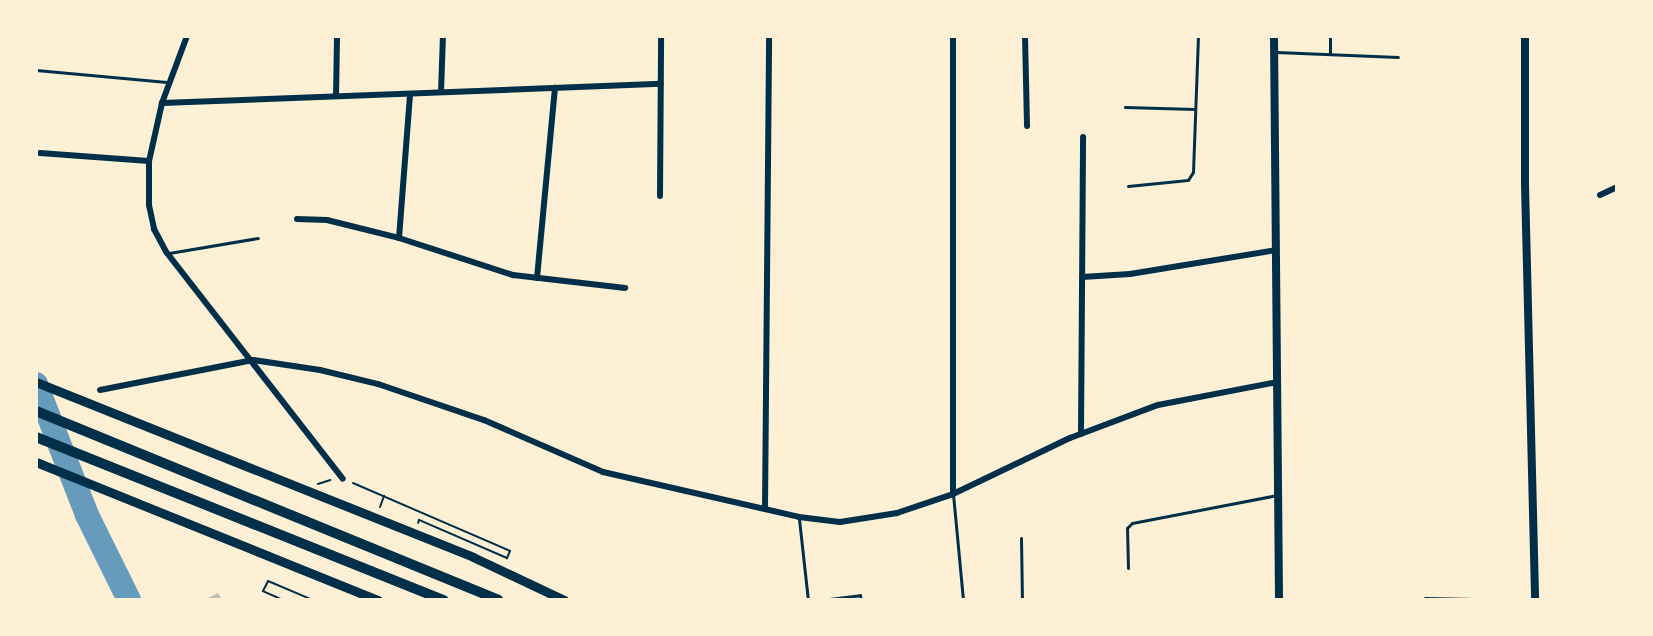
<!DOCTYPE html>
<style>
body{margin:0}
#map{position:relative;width:1653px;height:636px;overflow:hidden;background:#fdf0d5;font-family:Commissioner,sans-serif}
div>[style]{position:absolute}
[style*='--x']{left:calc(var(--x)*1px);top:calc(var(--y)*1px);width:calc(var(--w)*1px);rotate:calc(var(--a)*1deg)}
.river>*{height:24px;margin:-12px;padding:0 12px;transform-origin:12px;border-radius:12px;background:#669bbc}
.building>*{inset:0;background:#bec0b2}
.path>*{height:2px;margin:-1px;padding:0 1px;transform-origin:1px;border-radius:1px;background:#003049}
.service>*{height:3px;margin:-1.5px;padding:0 1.5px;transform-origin:1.5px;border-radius:1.5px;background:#003049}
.minor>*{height:6px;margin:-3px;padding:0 3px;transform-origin:3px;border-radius:3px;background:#003049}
.secondary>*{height:8px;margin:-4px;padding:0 4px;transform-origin:4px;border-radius:4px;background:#003049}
.trunk>*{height:9px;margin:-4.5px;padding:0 4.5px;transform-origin:4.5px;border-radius:4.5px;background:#003049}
.motorway>*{height:10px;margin:-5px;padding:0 5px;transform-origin:5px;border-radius:5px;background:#003049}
span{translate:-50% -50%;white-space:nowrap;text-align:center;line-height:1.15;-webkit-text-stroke:4.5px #fdf0d5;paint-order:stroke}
.frame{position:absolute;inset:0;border:38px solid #fdf0d5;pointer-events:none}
</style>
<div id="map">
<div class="river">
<div style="--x:36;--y:384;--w:141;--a:68.7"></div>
<div style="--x:87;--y:515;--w:95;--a:63.7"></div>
</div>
<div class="building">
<div style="clip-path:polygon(218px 593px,222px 600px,204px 600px)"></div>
</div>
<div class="path">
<div style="--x:353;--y:483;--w:171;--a:23.4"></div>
<div style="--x:510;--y:551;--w:8;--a:113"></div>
<div style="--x:507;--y:558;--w:96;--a:-156.6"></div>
<div style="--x:419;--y:520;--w:3;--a:108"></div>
<div style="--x:318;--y:484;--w:13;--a:-18"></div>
<div style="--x:380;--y:507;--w:12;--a:-70"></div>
<div style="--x:283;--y:600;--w:22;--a:-156"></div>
<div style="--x:263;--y:591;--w:11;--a:-63"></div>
<div style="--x:268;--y:581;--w:49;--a:22.9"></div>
</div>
<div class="service">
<div style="--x:1330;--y:36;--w:18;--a:90"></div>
<div style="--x:1276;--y:52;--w:122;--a:2.3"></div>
<div style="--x:36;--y:70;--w:134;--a:5.2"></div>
<div style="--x:1125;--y:107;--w:70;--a:1.6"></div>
<div style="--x:1128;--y:186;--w:60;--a:-5.7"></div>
<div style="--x:1188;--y:180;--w:9;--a:-58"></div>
<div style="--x:1193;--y:172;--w:136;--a:-87.9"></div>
<div style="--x:169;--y:253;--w:90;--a:-9.6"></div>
<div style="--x:953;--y:494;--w:106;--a:84.6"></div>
<div style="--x:799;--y:519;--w:81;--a:83.7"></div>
<div style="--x:1021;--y:538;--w:62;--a:89.1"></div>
<div style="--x:1128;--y:568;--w:40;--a:-91.4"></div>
<div style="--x:1127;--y:528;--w:7;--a:-45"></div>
<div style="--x:1132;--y:523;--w:148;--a:-10.9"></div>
<div style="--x:1425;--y:598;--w:109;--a:1.1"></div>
<div style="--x:821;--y:600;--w:39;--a:-7"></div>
<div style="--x:860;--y:595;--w:5;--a:79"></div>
</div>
<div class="minor">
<div style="--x:187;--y:36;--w:72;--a:110.5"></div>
<div style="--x:162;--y:103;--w:59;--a:102.6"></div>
<div style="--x:149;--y:161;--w:44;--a:90"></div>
<div style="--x:149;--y:205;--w:25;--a:78"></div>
<div style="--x:154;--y:229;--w:27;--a:62"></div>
<div style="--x:167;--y:253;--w:286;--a:52.1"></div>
<div style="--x:1025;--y:36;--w:90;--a:88.7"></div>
<div style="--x:441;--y:92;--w:56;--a:-88"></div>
<div style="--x:336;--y:96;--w:60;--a:-89"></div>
<div style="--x:162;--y:103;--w:499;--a:-2.2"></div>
<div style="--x:40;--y:153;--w:109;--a:4.2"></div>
<div style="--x:1600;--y:195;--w:19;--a:-25"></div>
<div style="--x:660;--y:196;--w:160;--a:-89.6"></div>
<div style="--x:297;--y:219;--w:30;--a:2"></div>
<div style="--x:327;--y:220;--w:74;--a:14"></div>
<div style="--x:399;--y:238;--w:120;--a:18"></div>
<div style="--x:513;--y:275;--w:113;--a:6.6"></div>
<div style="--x:399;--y:238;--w:144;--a:-85.6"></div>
<div style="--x:1082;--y:277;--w:48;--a:-3.6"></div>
<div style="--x:1130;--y:274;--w:148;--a:-9.3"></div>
<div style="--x:537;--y:278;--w:191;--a:-84.6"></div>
<div style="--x:100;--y:390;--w:156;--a:-11.1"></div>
<div style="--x:253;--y:360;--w:68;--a:8.5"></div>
<div style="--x:320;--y:370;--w:60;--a:13.6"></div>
<div style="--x:378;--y:384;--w:112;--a:18.8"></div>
<div style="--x:484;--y:420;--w:130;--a:23.6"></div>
<div style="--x:603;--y:472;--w:201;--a:12.9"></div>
<div style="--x:799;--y:517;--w:41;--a:7"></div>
<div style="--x:840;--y:522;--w:58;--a:-9"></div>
<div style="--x:897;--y:513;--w:59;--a:-18.7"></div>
<div style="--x:953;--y:494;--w:130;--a:-25.6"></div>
<div style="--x:1070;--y:438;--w:94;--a:-20.6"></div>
<div style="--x:1158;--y:405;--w:122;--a:-10.9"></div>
<div style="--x:1081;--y:434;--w:297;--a:-89.6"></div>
<div style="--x:953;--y:494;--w:458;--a:-90"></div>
<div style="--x:765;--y:508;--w:472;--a:-89.5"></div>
</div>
<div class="secondary">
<div style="--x:1274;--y:36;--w:564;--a:89.49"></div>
<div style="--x:1525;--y:36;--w:149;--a:90"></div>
<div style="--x:1525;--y:185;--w:415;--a:88.6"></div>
</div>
<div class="trunk">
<div style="--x:36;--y:382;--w:471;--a:21.8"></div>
<div style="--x:473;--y:557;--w:101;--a:25.3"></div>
<div style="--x:36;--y:462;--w:369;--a:22"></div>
</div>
<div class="motorway">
<div style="--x:36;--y:411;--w:499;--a:22.2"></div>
<div style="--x:36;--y:437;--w:439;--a:21.8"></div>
</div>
<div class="frame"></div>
</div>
